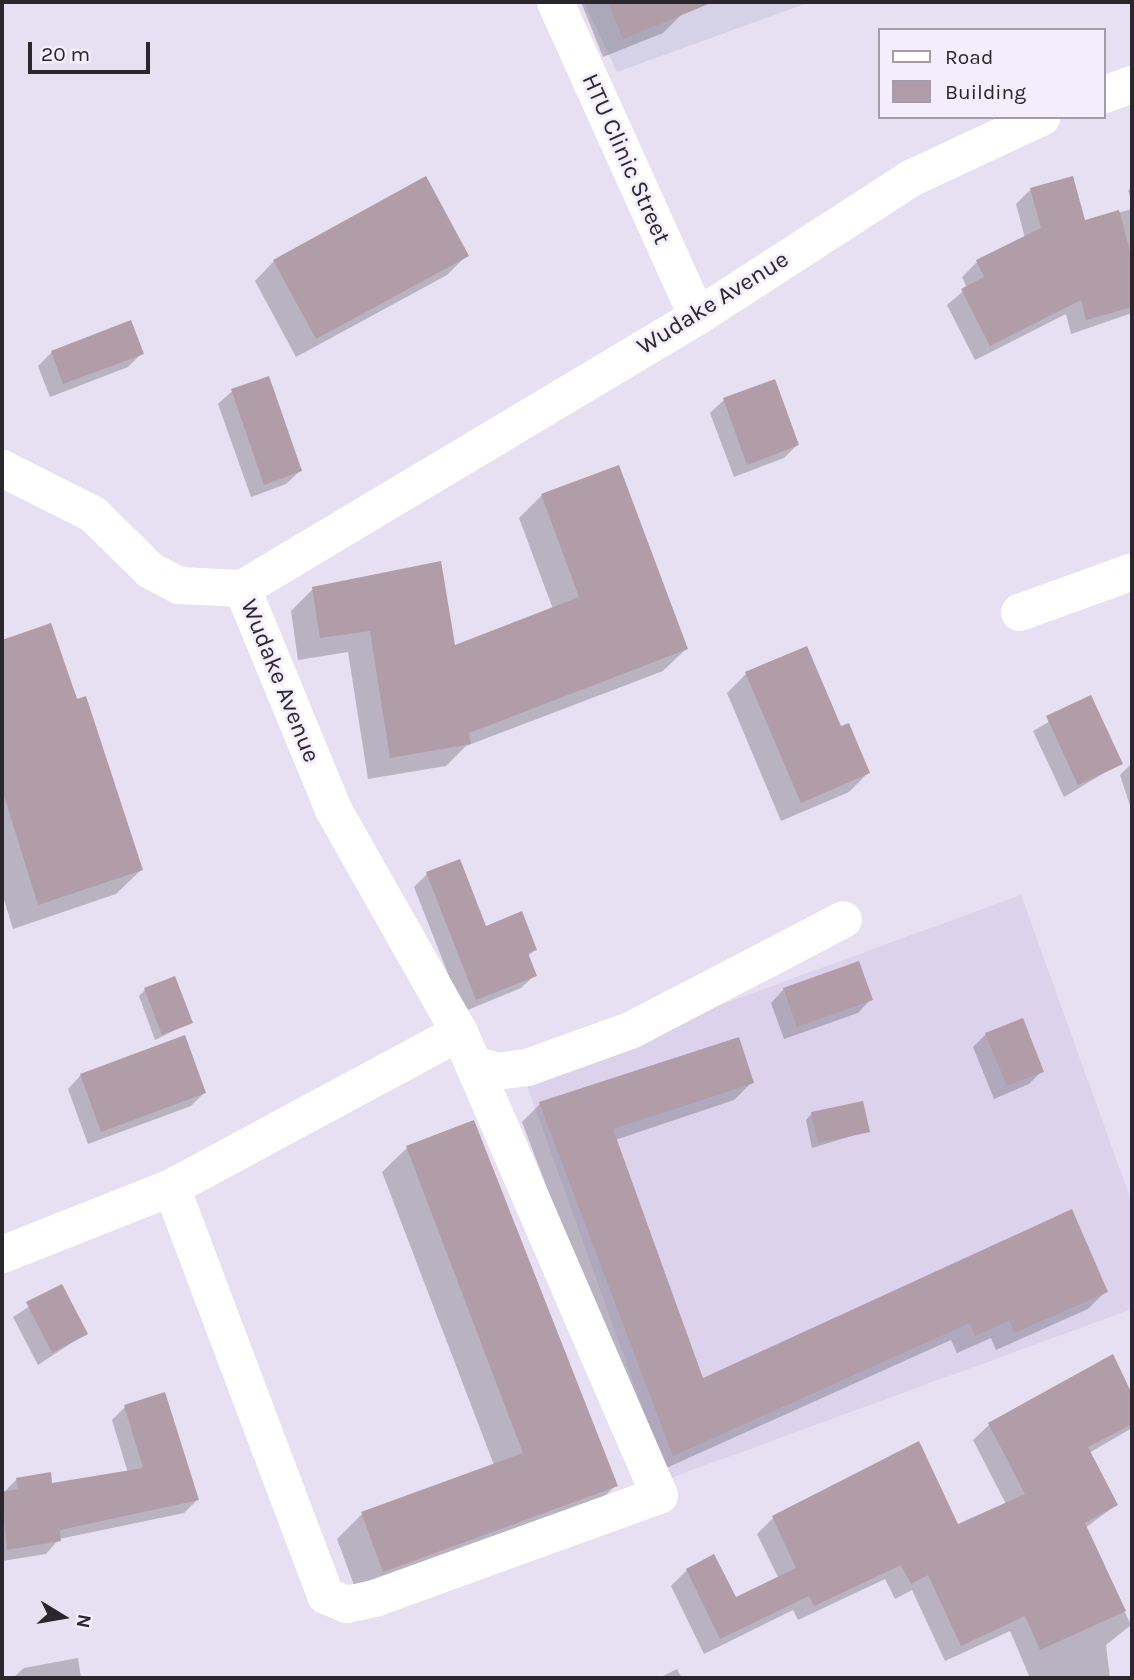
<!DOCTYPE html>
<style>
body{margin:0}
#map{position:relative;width:1134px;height:1680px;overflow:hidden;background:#e7dff2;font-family:Karla,sans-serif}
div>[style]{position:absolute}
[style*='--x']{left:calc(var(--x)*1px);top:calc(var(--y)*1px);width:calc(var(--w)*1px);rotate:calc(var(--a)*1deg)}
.built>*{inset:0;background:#dcd2ec}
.medical>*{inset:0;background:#d5d2e8}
.shadow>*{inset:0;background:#0003}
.building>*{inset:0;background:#b19da7}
.minor>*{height:37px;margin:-18.5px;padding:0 18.5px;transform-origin:18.5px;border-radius:18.5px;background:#fff}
span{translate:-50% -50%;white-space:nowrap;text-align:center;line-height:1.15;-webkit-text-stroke:5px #f3edfc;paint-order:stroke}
.street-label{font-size:24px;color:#29262d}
.frame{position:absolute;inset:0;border:4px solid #29262d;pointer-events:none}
.legend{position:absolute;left:878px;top:28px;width:228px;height:91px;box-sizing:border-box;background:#f3edfc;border:2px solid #a29da9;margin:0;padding:9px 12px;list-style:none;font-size:21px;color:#29262d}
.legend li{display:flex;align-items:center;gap:14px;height:35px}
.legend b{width:35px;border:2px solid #a29da9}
.north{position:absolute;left:28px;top:1582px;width:70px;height:70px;-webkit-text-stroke:5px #f3edfc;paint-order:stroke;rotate:101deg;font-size:19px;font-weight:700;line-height:28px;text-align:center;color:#29262d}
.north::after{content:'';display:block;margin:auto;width:24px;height:32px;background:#29262d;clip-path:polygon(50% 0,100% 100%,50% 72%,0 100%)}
.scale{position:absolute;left:28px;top:42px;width:122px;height:32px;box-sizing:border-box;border:4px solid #29262d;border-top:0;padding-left:9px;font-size:21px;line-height:24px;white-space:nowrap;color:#29262d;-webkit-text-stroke:5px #f3edfc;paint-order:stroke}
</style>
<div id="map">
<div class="built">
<div style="clip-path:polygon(1021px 895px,1132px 1203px,1132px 1309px,668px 1479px,524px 1077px)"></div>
</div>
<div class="medical">
<div style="clip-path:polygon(584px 2px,810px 2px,617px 72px)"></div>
</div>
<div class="shadow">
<div style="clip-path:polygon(581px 2px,678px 2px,683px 13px,663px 33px,603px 57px)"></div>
<div style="clip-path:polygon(1132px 186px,1132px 201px,1128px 191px)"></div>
<div style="clip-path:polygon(1031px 189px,1084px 222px,1132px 209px,1132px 313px,1071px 334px,1066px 314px,975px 360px,947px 305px,967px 288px,962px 277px,977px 262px,1025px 238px,1016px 204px)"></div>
<div style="clip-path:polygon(467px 255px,447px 275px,296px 357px,255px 281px,274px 261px)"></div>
<div style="clip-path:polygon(52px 352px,142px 353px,128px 367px,50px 397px,38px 366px)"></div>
<div style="clip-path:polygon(267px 379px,300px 471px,286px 484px,251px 497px,218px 404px,232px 391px)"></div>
<div style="clip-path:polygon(724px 400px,797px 445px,784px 458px,734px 477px,710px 413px)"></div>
<div style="clip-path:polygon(618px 467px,686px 649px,663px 671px,466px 746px,446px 766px,368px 779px,348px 652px,298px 660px,291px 611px,313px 589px,453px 647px,553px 609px,519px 518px,541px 496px)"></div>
<div style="clip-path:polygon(50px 626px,141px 870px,116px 894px,13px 929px,2px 893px,2px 642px)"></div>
<div style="clip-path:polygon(746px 674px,840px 728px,868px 773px,849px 792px,781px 821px,727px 693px)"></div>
<div style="clip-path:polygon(1090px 698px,1121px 763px,1064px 797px,1033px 731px)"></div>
<div style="clip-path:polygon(1132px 763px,1132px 812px,1120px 775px)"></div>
<div style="clip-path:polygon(427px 874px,485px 928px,535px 950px,527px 957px,535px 975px,521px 988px,463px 1012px,414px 887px)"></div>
<div style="clip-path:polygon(784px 989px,871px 999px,858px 1013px,784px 1039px,771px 1003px)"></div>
<div style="clip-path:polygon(145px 990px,191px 1022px,155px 1040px,139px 996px)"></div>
<div style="clip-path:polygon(986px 1034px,1042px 1071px,1029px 1084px,994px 1099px,973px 1047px)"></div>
<div style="clip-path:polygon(81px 1075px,204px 1093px,191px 1106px,88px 1144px,68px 1089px)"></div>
<div style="clip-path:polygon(752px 1082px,734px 1100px,615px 1140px,702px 1380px,1106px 1291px,1088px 1309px,996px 1350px,991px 1338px,957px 1353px,951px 1340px,655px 1473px,522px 1122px,540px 1104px)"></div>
<div style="clip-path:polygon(812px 1113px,868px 1131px,812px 1148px,806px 1120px)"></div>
<div style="clip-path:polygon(407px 1148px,616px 1485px,591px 1510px,358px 1596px,337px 1539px,362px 1514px,494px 1465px,382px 1172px)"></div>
<div style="clip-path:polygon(61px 1286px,85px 1334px,38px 1365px,13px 1317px)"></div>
<div style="clip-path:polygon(1112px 1356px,1132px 1398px,1132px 1428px,1089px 1453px,1116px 1505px,1085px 1528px,1131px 1625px,1106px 1645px,1110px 1678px,1030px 1678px,1010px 1631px,945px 1661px,912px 1590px,895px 1599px,885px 1579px,798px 1620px,793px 1610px,704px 1654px,671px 1586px,687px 1570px,735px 1600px,779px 1579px,757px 1534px,773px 1518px,957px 1527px,1006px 1504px,973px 1440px,989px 1425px)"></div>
<div style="clip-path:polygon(125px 1407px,197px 1500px,184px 1513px,59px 1539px,46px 1554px,2px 1561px,2px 1494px,17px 1479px,51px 1485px,128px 1473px,112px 1420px)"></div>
<div style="clip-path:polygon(78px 1658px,81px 1678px,13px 1678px,24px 1668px)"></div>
<div style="clip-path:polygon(677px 1669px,682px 1678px,659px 1678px)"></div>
</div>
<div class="building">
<div style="clip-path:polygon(608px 2px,711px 2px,711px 3px,623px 39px)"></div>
<div style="clip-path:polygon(426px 176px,469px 256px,316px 339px,273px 260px)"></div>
<div style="clip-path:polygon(1073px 176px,1085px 220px,1119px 210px,1132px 259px,1132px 307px,1086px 320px,1081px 300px,990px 346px,961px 289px,984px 277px,976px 260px,1041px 228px,1030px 188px)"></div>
<div style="clip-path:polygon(131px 320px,144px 354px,63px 384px,51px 351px)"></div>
<div style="clip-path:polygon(269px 376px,302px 471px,264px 485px,231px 389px)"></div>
<div style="clip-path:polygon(775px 379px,799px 445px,747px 465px,723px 398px)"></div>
<div style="clip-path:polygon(619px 465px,688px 649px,469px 733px,471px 744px,390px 758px,370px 631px,320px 638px,312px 587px,441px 561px,455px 645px,579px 597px,541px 494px)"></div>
<div style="clip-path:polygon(51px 623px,77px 699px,86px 696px,143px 870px,38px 905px,2px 789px,2px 640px)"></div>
<div style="clip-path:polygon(807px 646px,841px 726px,849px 723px,870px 773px,801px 803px,745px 672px)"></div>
<div style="clip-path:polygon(1091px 695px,1123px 764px,1078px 785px,1046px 716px)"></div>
<div style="clip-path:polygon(460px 859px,486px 926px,522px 911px,537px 950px,528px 953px,537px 976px,476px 1000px,426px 872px)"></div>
<div style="clip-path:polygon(859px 961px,873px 1000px,797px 1027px,783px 988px)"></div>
<div style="clip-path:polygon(175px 976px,193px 1023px,162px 1035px,144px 988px)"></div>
<div style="clip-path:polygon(1023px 1018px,1044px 1072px,1007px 1086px,985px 1033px)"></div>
<div style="clip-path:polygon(185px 1035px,206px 1093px,101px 1132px,80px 1074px)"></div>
<div style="clip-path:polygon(739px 1037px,754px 1083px,613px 1129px,703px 1378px,1072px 1209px,1108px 1292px,1014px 1333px,1009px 1321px,975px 1336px,970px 1323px,673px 1456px,539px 1102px)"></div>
<div style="clip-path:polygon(863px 1101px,870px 1132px,818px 1143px,811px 1112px)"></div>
<div style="clip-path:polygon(474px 1120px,618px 1486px,383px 1572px,361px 1512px,523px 1453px,406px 1146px)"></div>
<div style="clip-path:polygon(62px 1284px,88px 1334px,52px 1353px,26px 1302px)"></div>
<div style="clip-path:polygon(1113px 1354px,1132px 1394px,1132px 1424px,1088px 1447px,1118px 1505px,1085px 1523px,1126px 1611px,1040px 1650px,1025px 1616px,961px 1646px,928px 1575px,911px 1584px,901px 1565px,814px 1606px,809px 1596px,720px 1639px,686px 1569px,714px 1554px,736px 1597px,796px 1568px,772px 1516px,919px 1441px,958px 1524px,1025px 1494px,988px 1423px)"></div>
<div style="clip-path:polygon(165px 1392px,199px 1500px,60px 1530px,61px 1541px,7px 1550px,2px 1492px,18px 1489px,16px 1478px,51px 1472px,52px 1483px,143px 1468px,124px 1405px)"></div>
</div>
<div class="minor">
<div style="--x:555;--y:2;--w:345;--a:65.7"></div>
<div style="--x:1104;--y:94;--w:30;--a:-20"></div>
<div style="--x:2;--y:468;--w:102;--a:26.8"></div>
<div style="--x:93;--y:514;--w:80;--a:44.5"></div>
<div style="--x:150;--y:570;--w:32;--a:28"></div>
<div style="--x:178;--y:585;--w:64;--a:2.7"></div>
<div style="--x:1019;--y:612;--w:120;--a:-19.9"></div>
<div style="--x:473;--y:1064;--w:25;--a:16"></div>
<div style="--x:497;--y:1071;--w:30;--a:-8"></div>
<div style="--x:527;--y:1067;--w:109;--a:-19.8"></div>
<div style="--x:630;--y:1030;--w:240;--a:-27.5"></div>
<div style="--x:171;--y:1187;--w:436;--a:69.3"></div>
<div style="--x:325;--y:1595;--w:23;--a:23"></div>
<div style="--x:346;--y:1604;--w:29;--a:-12"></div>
<div style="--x:374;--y:1598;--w:303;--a:-19.9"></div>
<div style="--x:659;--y:1495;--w:504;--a:-113.36"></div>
<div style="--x:2;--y:1254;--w:182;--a:-21.6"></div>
<div style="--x:171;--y:1187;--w:327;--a:-28.3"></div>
<div style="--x:459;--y:1032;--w:256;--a:-119.5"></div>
<div style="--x:333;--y:809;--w:239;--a:-112.4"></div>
<div style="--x:242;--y:588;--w:530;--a:-30.87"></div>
<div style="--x:697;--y:316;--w:254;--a:-32.9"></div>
<div style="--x:910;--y:178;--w:145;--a:-25"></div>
</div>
<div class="street-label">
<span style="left:626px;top:159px;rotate:66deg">HTU Clinic Street</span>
<span style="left:713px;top:303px;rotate:-32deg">Wudake Avenue</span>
<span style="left:280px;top:681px;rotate:68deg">Wudake Avenue</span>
</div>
<div class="frame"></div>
<ul class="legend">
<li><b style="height:9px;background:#fff"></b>Road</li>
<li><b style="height:19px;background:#b19da7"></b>Building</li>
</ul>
<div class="north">N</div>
<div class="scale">20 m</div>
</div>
